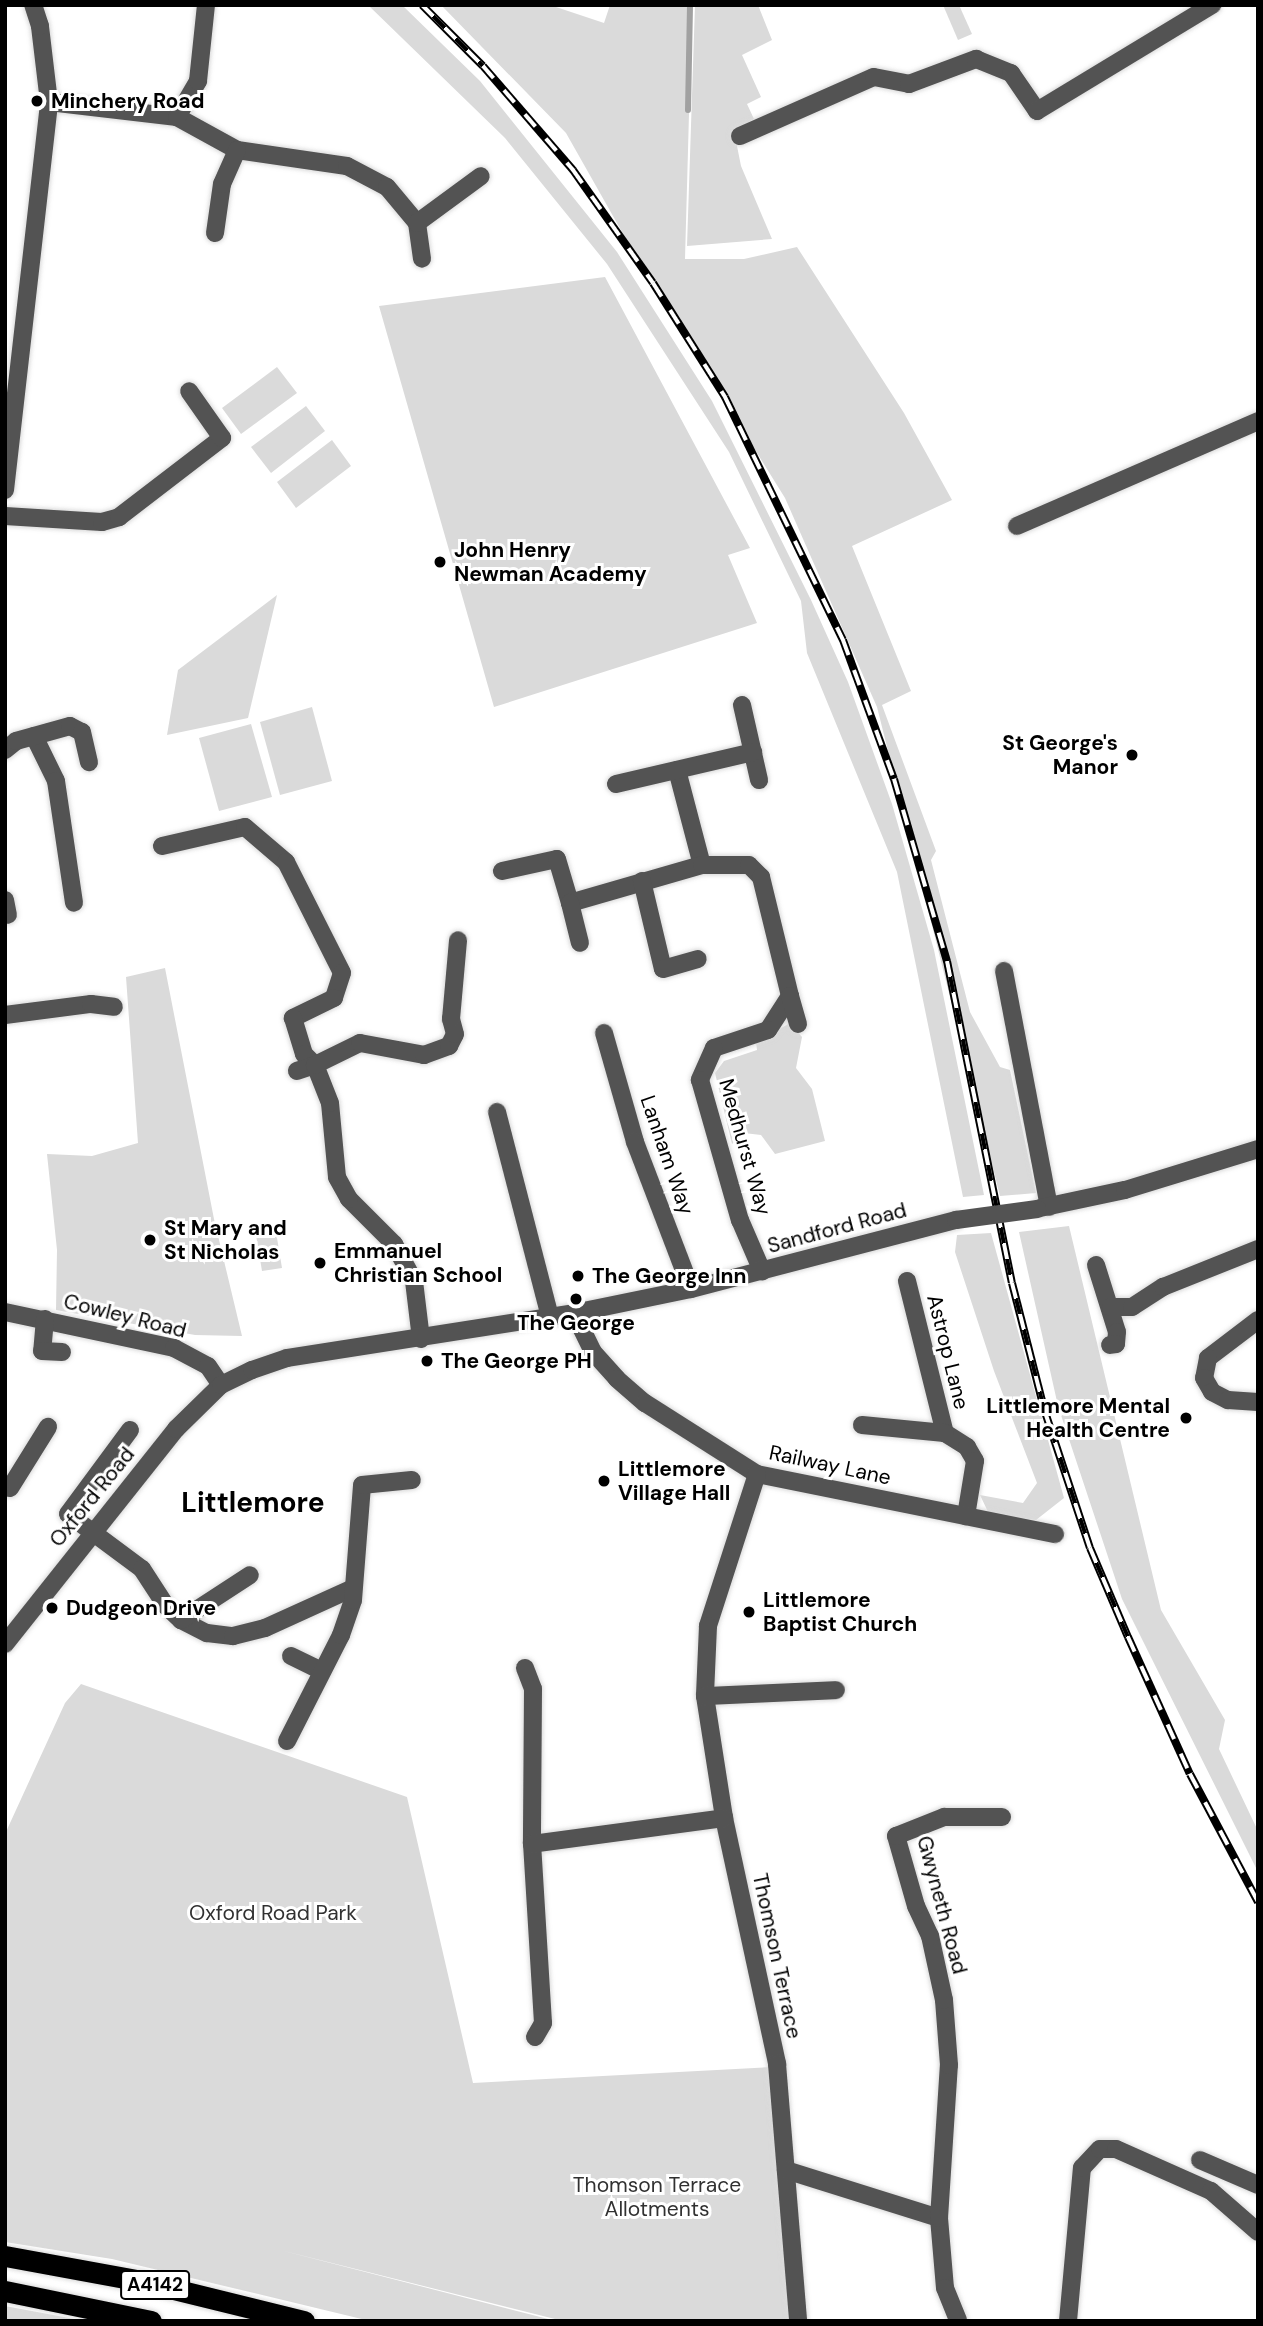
<!DOCTYPE html>
<style>
body{margin:0}
#map{position:relative;width:1263px;height:2326px;overflow:hidden;background:#fff;font-family:"DM Sans",sans-serif}
div>[style]{position:absolute}
[style*='--x']{left:calc(var(--x)*1px);top:calc(var(--y)*1px);width:calc(var(--w)*1px);rotate:calc(var(--a)*1deg)}
.green>*{inset:0;background:#dadada}
.stream>*{height:6px;margin:-3px;padding:0 3px;transform-origin:3px;border-radius:3px;background:#a1a1a1}
.roads{filter:drop-shadow(0 0 2px #dbdbdb) drop-shadow(0 0 2px #dbdbdb)}
.minor>*{height:18px;margin:-9px;padding:0 9px;transform-origin:9px;border-radius:9px;background:#535353}
.highway>*{height:21px;margin:-10.5px;padding:0 10.5px;transform-origin:10.5px;border-radius:10.5px;background:#000}
.rail>*{height:8px;margin-top:-4px;transform-origin:0;background:repeating-linear-gradient(90deg,#fff 0 16px,#000 0 32px);box-sizing:border-box;border-block:2px solid #000}
.minor-bridge>*{height:18px;margin:-9px;padding:0 9px;transform-origin:9px;border-radius:9px;background:#535353}
.dots>*{width:19px;height:19px;translate:-50% -50%;box-sizing:border-box;border:4px solid #fff;border-radius:50%}
span{translate:-50% -50%;white-space:nowrap;text-align:center;line-height:1.15;-webkit-text-stroke:6px #fff;paint-order:stroke}
.shield-label span{padding:2px 5px;background:#fff;border:2px solid;border-radius:5px;-webkit-text-stroke-width:0}
.shield-label{font-size:19px;color:#000;font-weight:700}
.poi-label{font-size:21px;color:#000;font-weight:700}
.left{translate:0 -50%;text-align:left}
.right{translate:-100% -50%;text-align:right}
.street-label{font-size:21px;color:#000}
.park-label{font-size:21px;color:#313131}
.district-label{font-size:28px;color:#000;font-weight:700}
.frame{position:absolute;inset:0;border:7px solid #000;pointer-events:none}
</style>
<div id="map">
<div class="green">
<div style="clip-path:polygon(368px 5px,402px 5px,480px 81px,617px 252px,712px 401px,811px 600px,848px 682px,892px 804px,934px 950px,984px 1195px,963px 1197px,897px 872px,807px 653px,801px 601px,729px 452px,607px 264px,505px 138px)"></div>
<div style="clip-path:polygon(441px 5px,550px 5px,604px 23px,610px 5px,692px 5px,685px 259px,744px 259px,797px 247px,904px 413px,952px 500px,852px 546px,911px 691px,882px 705px,936px 851px,931px 860px,970px 1012px,1000px 1067px,1010px 1070px,1036px 1193px,1000px 1196px,877px 707px,785px 498px,643px 269px,566px 133px)"></div>
<div style="clip-path:polygon(695px 5px,758px 5px,772px 40px,742px 55px,761px 97px,747px 104px,754px 119px,734px 131px,741px 166px,772px 239px,687px 246px)"></div>
<div style="clip-path:polygon(943px 5px,959px 5px,972px 34px,958px 40px)"></div>
<div style="clip-path:polygon(605px 277px,750px 548px,728px 555px,757px 623px,494px 707px,379px 306px)"></div>
<div style="clip-path:polygon(277px 367px,297px 393px,241px 434px,222px 408px)"></div>
<div style="clip-path:polygon(306px 406px,325px 431px,271px 473px,251px 447px)"></div>
<div style="clip-path:polygon(332px 440px,351px 466px,296px 508px,277px 482px)"></div>
<div style="clip-path:polygon(277px 595px,248px 718px,167px 735px,178px 670px)"></div>
<div style="clip-path:polygon(312px 707px,332px 781px,280px 795px,260px 722px)"></div>
<div style="clip-path:polygon(251px 724px,272px 797px,219px 811px,199px 738px)"></div>
<div style="clip-path:polygon(165px 968px,214px 1219px,242px 1336px,195px 1335px,56px 1310px,57px 1250px,47px 1154px,92px 1156px,138px 1143px,126px 977px)"></div>
<div style="clip-path:polygon(790px 1023px,802px 1037px,796px 1068px,812px 1089px,825px 1141px,775px 1154px,761px 1135px,744px 1133px,732px 1144px,715px 1073px,724px 1061px,757px 1050px,756px 1042px)"></div>
<div style="clip-path:polygon(275px 1226px,282px 1268px,262px 1271px,255px 1229px)"></div>
<div style="clip-path:polygon(1069px 1226px,1161px 1610px,1225px 1720px,1219px 1749px,1258px 1831px,1258px 1872px,1122px 1599px,1058px 1406px,1019px 1232px)"></div>
<div style="clip-path:polygon(991px 1233px,1064px 1498px,1036px 1520px,989px 1514px,980px 1495px,1023px 1503px,1037px 1483px,994px 1371px,955px 1252px,957px 1235px)"></div>
<div style="clip-path:polygon(81px 1684px,407px 1797px,473px 2083px,771px 2067px,792px 2321px,563px 2321px,280px 2250px,556px 2321px,370px 2321px,112px 2259px,5px 2242px,5px 1834px,65px 1703px)"></div>
<div style="clip-path:polygon(5px 2306px,64px 2317px,84px 2321px,5px 2321px)"></div>
</div>
<div class="stream">
<div style="--x:688;--y:110;--w:105;--a:-88.9"></div>
</div>
<div class="roads">
<div class="minor">
<div style="--x:49;--y:102;--w:129;--a:6.7"></div>
<div style="--x:177;--y:117;--w:68;--a:28.8"></div>
<div style="--x:237;--y:150;--w:111;--a:8.3"></div>
<div style="--x:347;--y:166;--w:45;--a:27.7"></div>
<div style="--x:387;--y:187;--w:47;--a:50.2"></div>
<div style="--x:417;--y:223;--w:36;--a:82"></div>
<div style="--x:177;--y:117;--w:42;--a:-59.7"></div>
<div style="--x:198;--y:81;--w:76;--a:-84"></div>
<div style="--x:740;--y:136;--w:146;--a:-23.8"></div>
<div style="--x:874;--y:77;--w:36;--a:11"></div>
<div style="--x:909;--y:84;--w:72;--a:-20.5"></div>
<div style="--x:976;--y:59;--w:38;--a:22"></div>
<div style="--x:1011;--y:73;--w:46;--a:55.6"></div>
<div style="--x:1037;--y:111;--w:205;--a:-31.2"></div>
<div style="--x:417;--y:223;--w:79;--a:-36.3"></div>
<div style="--x:215;--y:233;--w:49;--a:-81.9"></div>
<div style="--x:222;--y:184;--w:37;--a:-66"></div>
<div style="--x:5;--y:490;--w:390;--a:-83.5"></div>
<div style="--x:49;--y:102;--w:77;--a:-96.8"></div>
<div style="--x:40;--y:26;--w:22;--a:-108"></div>
<div style="--x:5;--y:516;--w:97;--a:3.5"></div>
<div style="--x:102;--y:522;--w:18;--a:-16"></div>
<div style="--x:119;--y:517;--w:130;--a:-37.5"></div>
<div style="--x:222;--y:438;--w:57;--a:-125.1"></div>
<div style="--x:1017;--y:526;--w:263;--a:-23.5"></div>
<div style="--x:742;--y:705;--w:77;--a:77.2"></div>
<div style="--x:34;--y:736;--w:50;--a:63.9"></div>
<div style="--x:56;--y:781;--w:123;--a:81.6"></div>
<div style="--x:5;--y:750;--w:14;--a:-39"></div>
<div style="--x:16;--y:741;--w:56;--a:-15.5"></div>
<div style="--x:70;--y:726;--w:13;--a:27"></div>
<div style="--x:82;--y:732;--w:31;--a:77"></div>
<div style="--x:677;--y:770;--w:98;--a:75.3"></div>
<div style="--x:616;--y:784;--w:141;--a:-13.1"></div>
<div style="--x:162;--y:846;--w:85;--a:-12.9"></div>
<div style="--x:245;--y:827;--w:54;--a:40.5"></div>
<div style="--x:286;--y:862;--w:124;--a:63.2"></div>
<div style="--x:342;--y:973;--w:26;--a:108"></div>
<div style="--x:334;--y:998;--w:46;--a:154"></div>
<div style="--x:293;--y:1018;--w:38;--a:73"></div>
<div style="--x:304;--y:1054;--w:16;--a:45"></div>
<div style="--x:315;--y:1065;--w:19;--a:162"></div>
<div style="--x:502;--y:871;--w:56;--a:-12.3"></div>
<div style="--x:557;--y:859;--w:46;--a:73.5"></div>
<div style="--x:570;--y:903;--w:137;--a:-16.1"></div>
<div style="--x:702;--y:865;--w:47;--a:0"></div>
<div style="--x:749;--y:865;--w:17;--a:45"></div>
<div style="--x:761;--y:877;--w:122;--a:76.3"></div>
<div style="--x:790;--y:996;--w:40;--a:122.9"></div>
<div style="--x:768;--y:1030;--w:57;--a:161.6"></div>
<div style="--x:714;--y:1048;--w:35;--a:114"></div>
<div style="--x:700;--y:1080;--w:146;--a:74.1"></div>
<div style="--x:740;--y:1220;--w:56;--a:66.7"></div>
<div style="--x:642;--y:881;--w:90;--a:76.6"></div>
<div style="--x:663;--y:969;--w:36;--a:-16"></div>
<div style="--x:5;--y:900;--w:15;--a:79"></div>
<div style="--x:570;--y:903;--w:41;--a:76"></div>
<div style="--x:1004;--y:971;--w:240;--a:79.2"></div>
<div style="--x:790;--y:996;--w:29;--a:74"></div>
<div style="--x:5;--y:1015;--w:87;--a:-7.3"></div>
<div style="--x:91;--y:1004;--w:23;--a:7"></div>
<div style="--x:604;--y:1033;--w:113;--a:74.1"></div>
<div style="--x:635;--y:1142;--w:157;--a:69.1"></div>
<div style="--x:497;--y:1112;--w:212;--a:75.5"></div>
<div style="--x:1040;--y:1208;--w:87;--a:-12"></div>
<div style="--x:1125;--y:1190;--w:139;--a:-17.1"></div>
<div style="--x:1096;--y:1265;--w:70;--a:72.6"></div>
<div style="--x:1117;--y:1332;--w:12;--a:95"></div>
<div style="--x:1116;--y:1344;--w:6;--a:171"></div>
<div style="--x:907;--y:1281;--w:157;--a:76"></div>
<div style="--x:945;--y:1433;--w:26;--a:32"></div>
<div style="--x:967;--y:1447;--w:16;--a:60"></div>
<div style="--x:975;--y:1461;--w:56;--a:99.3"></div>
<div style="--x:1111;--y:1307;--w:21;--a:0"></div>
<div style="--x:1132;--y:1307;--w:37;--a:-33"></div>
<div style="--x:1163;--y:1287;--w:102;--a:-21.8"></div>
<div style="--x:5;--y:1312;--w:173;--a:12"></div>
<div style="--x:174;--y:1348;--w:38;--a:28"></div>
<div style="--x:208;--y:1366;--w:23;--a:56"></div>
<div style="--x:574;--y:1313;--w:43;--a:64"></div>
<div style="--x:593;--y:1352;--w:36;--a:48"></div>
<div style="--x:617;--y:1379;--w:37;--a:41"></div>
<div style="--x:645;--y:1403;--w:133;--a:32.4"></div>
<div style="--x:757;--y:1474;--w:304;--a:11.4"></div>
<div style="--x:45;--y:1319;--w:32;--a:95"></div>
<div style="--x:42;--y:1351;--w:20;--a:3"></div>
<div style="--x:1258;--y:1320;--w:63;--a:142.8"></div>
<div style="--x:1208;--y:1358;--w:20;--a:101"></div>
<div style="--x:1204;--y:1378;--w:16;--a:60"></div>
<div style="--x:1212;--y:1392;--w:18;--a:27"></div>
<div style="--x:1228;--y:1400;--w:30;--a:4"></div>
<div style="--x:421;--y:1339;--w:58;--a:-96.9"></div>
<div style="--x:414;--y:1281;--w:42;--a:-118.4"></div>
<div style="--x:394;--y:1244;--w:64;--a:-135"></div>
<div style="--x:349;--y:1199;--w:25;--a:-119"></div>
<div style="--x:337;--y:1177;--w:74;--a:-95.4"></div>
<div style="--x:330;--y:1103;--w:41;--a:-111.5"></div>
<div style="--x:315;--y:1065;--w:50;--a:-26.1"></div>
<div style="--x:360;--y:1043;--w:65;--a:10.6"></div>
<div style="--x:424;--y:1055;--w:27;--a:-20"></div>
<div style="--x:449;--y:1046;--w:13;--a:-63"></div>
<div style="--x:455;--y:1034;--w:16;--a:-105"></div>
<div style="--x:451;--y:1019;--w:79;--a:-84.9"></div>
<div style="--x:862;--y:1425;--w:83;--a:5.5"></div>
<div style="--x:130;--y:1430;--w:104;--a:126.4"></div>
<div style="--x:68;--y:1514;--w:92;--a:36.6"></div>
<div style="--x:142;--y:1569;--w:44;--a:57"></div>
<div style="--x:166;--y:1606;--w:21;--a:43"></div>
<div style="--x:181;--y:1620;--w:29;--a:27"></div>
<div style="--x:207;--y:1633;--w:26;--a:7"></div>
<div style="--x:233;--y:1636;--w:33;--a:-14"></div>
<div style="--x:265;--y:1628;--w:94;--a:-24.4"></div>
<div style="--x:757;--y:1474;--w:160;--a:107.9"></div>
<div style="--x:708;--y:1626;--w:70;--a:92.5"></div>
<div style="--x:705;--y:1696;--w:123;--a:81.1"></div>
<div style="--x:724;--y:1818;--w:252;--a:77.8"></div>
<div style="--x:777;--y:2064;--w:258;--a:85.3"></div>
<div style="--x:10;--y:1488;--w:72;--a:-58.1"></div>
<div style="--x:181;--y:1620;--w:82;--a:-33.1"></div>
<div style="--x:5;--y:1644;--w:275;--a:-51.5"></div>
<div style="--x:176;--y:1429;--w:63;--a:-44.4"></div>
<div style="--x:221;--y:1385;--w:34;--a:-26"></div>
<div style="--x:252;--y:1370;--w:37;--a:-19"></div>
<div style="--x:287;--y:1358;--w:291;--a:-8.9"></div>
<div style="--x:574;--y:1313;--w:119;--a:-11.6"></div>
<div style="--x:691;--y:1289;--w:274;--a:-14.6"></div>
<div style="--x:291;--y:1656;--w:34;--a:26"></div>
<div style="--x:525;--y:1668;--w:22;--a:69"></div>
<div style="--x:533;--y:1689;--w:155;--a:90.4"></div>
<div style="--x:705;--y:1696;--w:131;--a:-2.6"></div>
<div style="--x:287;--y:1741;--w:119;--a:-63"></div>
<div style="--x:341;--y:1635;--w:37;--a:-71"></div>
<div style="--x:353;--y:1600;--w:115;--a:-85.5"></div>
<div style="--x:362;--y:1485;--w:50;--a:-5.7"></div>
<div style="--x:535;--y:2037;--w:16;--a:-60"></div>
<div style="--x:543;--y:2023;--w:179;--a:-93.5"></div>
<div style="--x:532;--y:1844;--w:194;--a:-7.7"></div>
<div style="--x:1200;--y:2160;--w:63;--a:23.3"></div>
<div style="--x:786;--y:2170;--w:160;--a:17.4"></div>
<div style="--x:939;--y:2218;--w:70;--a:85.1"></div>
<div style="--x:945;--y:2288;--w:35;--a:68"></div>
<div style="--x:939;--y:2218;--w:153;--a:-86.3"></div>
<div style="--x:949;--y:2065;--w:65;--a:-94.4"></div>
<div style="--x:944;--y:2000;--w:66;--a:-102.3"></div>
<div style="--x:930;--y:1936;--w:33;--a:-115"></div>
<div style="--x:916;--y:1906;--w:73;--a:-105.9"></div>
<div style="--x:896;--y:1836;--w:52;--a:-21.6"></div>
<div style="--x:944;--y:1817;--w:58;--a:0"></div>
<div style="--x:1068;--y:2321;--w:154;--a:-84.8"></div>
<div style="--x:1082;--y:2168;--w:26;--a:-47"></div>
<div style="--x:1100;--y:2149;--w:16;--a:0"></div>
<div style="--x:1116;--y:2149;--w:104;--a:23.9"></div>
<div style="--x:1211;--y:2191;--w:62;--a:41.1"></div>
</div>
<div class="highway">
<div style="--x:5;--y:2256;--w:138;--a:10.4"></div>
<div style="--x:141;--y:2281;--w:168;--a:13.8"></div>
<div style="--x:5;--y:2291;--w:149;--a:11.6"></div>
</div>
</div>
<div class="rail">
<div style="--x:422;--y:5;--w:86;--a:45"></div>
<div style="--x:483;--y:66;--w:138;--a:49.1"></div>
<div style="--x:573;--y:170;--w:138;--a:54.7"></div>
<div style="--x:653;--y:283;--w:135;--a:57.7"></div>
<div style="--x:725;--y:397;--w:270;--a:64.1"></div>
<div style="--x:843;--y:640;--w:148;--a:69.9"></div>
<div style="--x:894;--y:779;--w:190;--a:73.8"></div>
<div style="--x:947;--y:961;--w:328;--a:78.6"></div>
<div style="--x:1012;--y:1283;--w:133;--a:75.7"></div>
<div style="--x:1045;--y:1412;--w:143;--a:71.7"></div>
<div style="--x:1090;--y:1548;--w:97;--a:66.9"></div>
<div style="--x:1128;--y:1637;--w:150;--a:65.7"></div>
<div style="--x:1190;--y:1774;--w:145;--a:62"></div>
</div>
<div class="minor-bridge">
<div style="--x:956;--y:1220;--w:82;--a:-7.7"></div>
</div>
<div class="dots">
<div style="left:37px;top:101px;background:#000"></div>
<div style="left:440px;top:562px;background:#000"></div>
<div style="left:1132px;top:755px;background:#000"></div>
<div style="left:150px;top:1240px;background:#000"></div>
<div style="left:320px;top:1263px;background:#000"></div>
<div style="left:578px;top:1276px;background:#000"></div>
<div style="left:576px;top:1299px;background:#000"></div>
<div style="left:427px;top:1361px;background:#000"></div>
<div style="left:1186px;top:1418px;background:#000"></div>
<div style="left:604px;top:1481px;background:#000"></div>
<div style="left:52px;top:1608px;background:#000"></div>
<div style="left:749px;top:1612px;background:#000"></div>
</div>
<div class="shield-label">
<span style="left:155px;top:2285px">A4142</span>
</div>
<div class="poi-label">
<span class="left" style="left:51px;top:101px">Minchery Road</span>
<span class="left" style="left:454px;top:562px">John Henry<br>Newman Academy</span>
<span class="right" style="left:1118px;top:755px">St George's<br>Manor</span>
<span class="left" style="left:164px;top:1240px">St Mary and<br>St Nicholas</span>
<span class="left" style="left:334px;top:1263px">Emmanuel<br>Christian School</span>
<span class="left" style="left:592px;top:1276px">The George Inn</span>
<span style="left:576px;top:1323px">The George</span>
<span class="left" style="left:441px;top:1361px">The George PH</span>
<span class="right" style="left:1170px;top:1418px">Littlemore Mental<br>Health Centre</span>
<span class="left" style="left:618px;top:1481px">Littlemore<br>Village Hall</span>
<span class="left" style="left:763px;top:1612px">Littlemore<br>Baptist Church</span>
<span class="left" style="left:66px;top:1608px">Dudgeon Drive</span>
</div>
<div class="street-label">
<span style="left:745px;top:1147px;rotate:74deg">Medhurst Way</span>
<span style="left:667px;top:1155px;rotate:71deg">Lanham Way</span>
<span style="left:837px;top:1228px;rotate:-15deg">Sandford Road</span>
<span style="left:125px;top:1316px;rotate:14deg">Cowley Road</span>
<span style="left:948px;top:1352px;rotate:76deg">Astrop Lane</span>
<span style="left:830px;top:1465px;rotate:12deg">Railway Lane</span>
<span style="left:92px;top:1497px;rotate:-51deg">Oxford Road</span>
<span style="left:942px;top:1905px;rotate:75deg">Gwyneth Road</span>
<span style="left:777px;top:1956px;rotate:78deg">Thomson Terrace</span>
</div>
<div class="park-label">
<span style="left:273px;top:1913px">Oxford Road Park</span>
<span style="left:657px;top:2197px">Thomson Terrace<br>Allotments</span>
</div>
<div class="district-label">
<span style="left:253px;top:1503px">Littlemore</span>
</div>
<div class="frame"></div>
</div>
